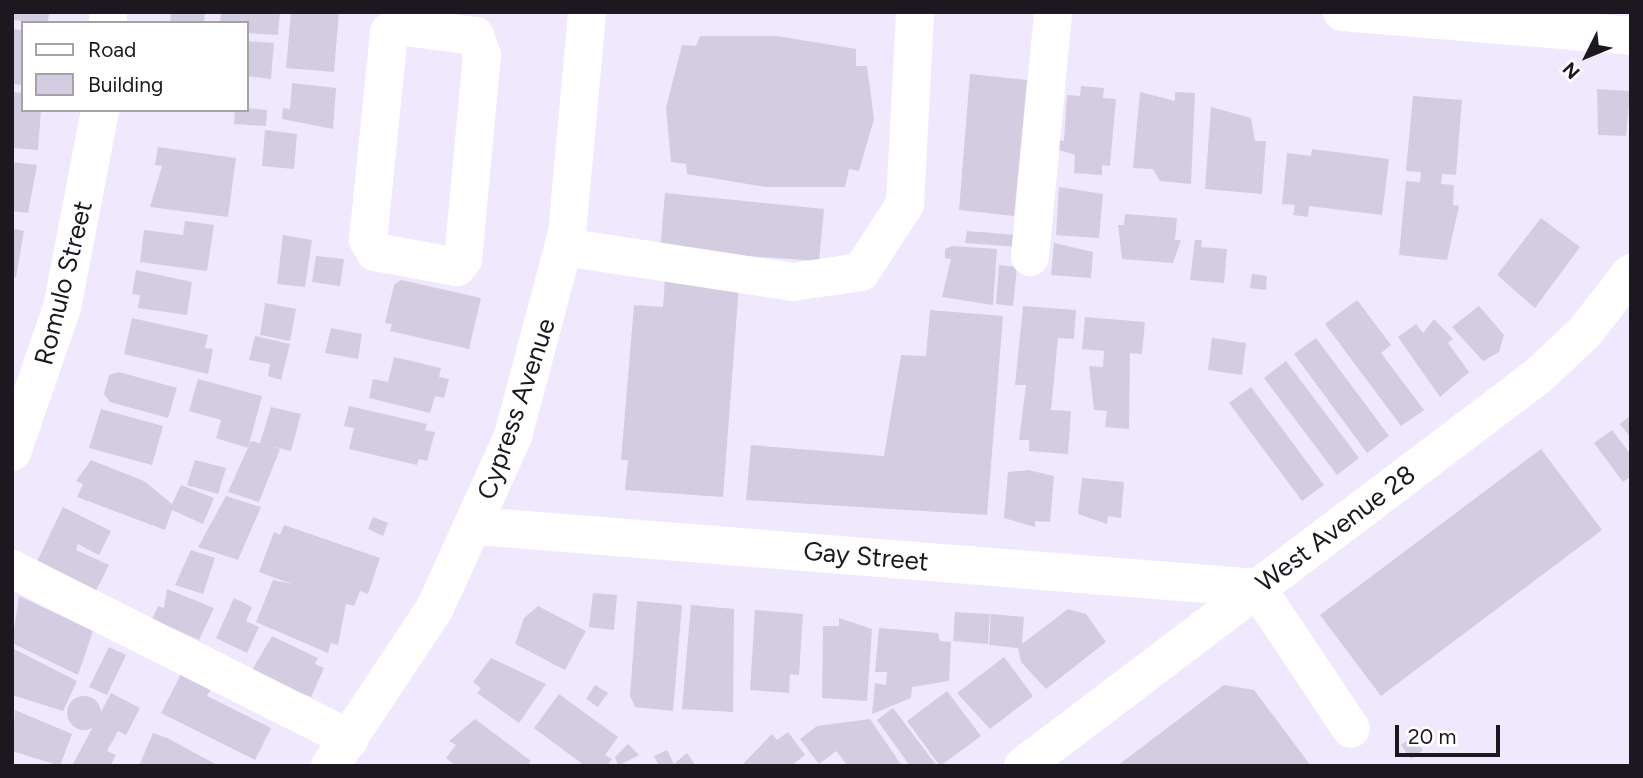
<!DOCTYPE html>
<style>
body{margin:0}
#map{position:relative;width:1643px;height:778px;overflow:hidden;background:#f0e8fd;font-family:Figtree,sans-serif}
div>[style]{position:absolute}
[style*='--x']{left:calc(var(--x)*1px);top:calc(var(--y)*1px);width:calc(var(--w)*1px);rotate:calc(var(--a)*1deg)}
.building>*{inset:0;background:#d4cce0}
.round{border-radius:50%}
.minor>*{height:38px;margin:-19px;padding:0 19px;transform-origin:19px;border-radius:19px;background:#fff}
span{translate:-50% -50%;white-space:nowrap;text-align:center;line-height:1.15;-webkit-text-stroke:7px #fff;paint-order:stroke}
.street-label{font-size:26px;color:#1b181f}
.frame{position:absolute;inset:0;border:14px solid #1b181f;pointer-events:none}
.legend{position:absolute;left:21px;top:21px;width:228px;height:91px;box-sizing:border-box;background:#fff;border:2px solid #a4a3a5;margin:0;padding:9px 12px;list-style:none;font-size:21px;color:#1b181f}
.legend li{display:flex;align-items:center;gap:14px;height:35px}
.legend b{width:35px;border:2px solid #a4a3a5}
.north{position:absolute;left:1552px;top:21px;width:70px;height:70px;-webkit-text-stroke:5px #fff;paint-order:stroke;rotate:227deg;font-size:19px;font-weight:700;line-height:28px;text-align:center;color:#1b181f}
.north::after{content:'';display:block;margin:auto;width:24px;height:32px;background:#1b181f;clip-path:polygon(50% 0,100% 100%,50% 72%,0 100%)}
.scale{position:absolute;left:1395px;top:725px;width:105px;height:32px;box-sizing:border-box;border:4px solid #1b181f;border-top:0;padding-left:9px;font-size:21px;line-height:24px;white-space:nowrap;color:#1b181f;-webkit-text-stroke:5px #fff;paint-order:stroke}
</style>
<div id="map">
<div class="building">
<div style="clip-path:polygon(12px 12px,49px 12px,48px 23px,12px 20px)"></div>
<div style="clip-path:polygon(171px 12px,205px 12px,204px 23px,170px 23px)"></div>
<div style="clip-path:polygon(221px 12px,280px 12px,278px 35px,247px 33px,247px 23px,220px 23px)"></div>
<div style="clip-path:polygon(291px 12px,339px 12px,334px 72px,286px 68px)"></div>
<div style="clip-path:polygon(12px 29px,23px 30px,23px 85px,12px 84px)"></div>
<div style="clip-path:polygon(700px 36px,777px 36px,856px 49px,856px 66px,867px 66px,874px 119px,859px 171px,849px 169px,845px 187px,766px 187px,687px 174px,686px 164px,671px 162px,666px 108px,682px 45px,696px 46px)"></div>
<div style="clip-path:polygon(247px 41px,274px 43px,271px 79px,247px 76px)"></div>
<div style="clip-path:polygon(970px 74px,1027px 80px,1014px 216px,959px 210px)"></div>
<div style="clip-path:polygon(292px 83px,336px 88px,333px 129px,282px 119px,283px 108px,290px 109px)"></div>
<div style="clip-path:polygon(1081px 86px,1104px 88px,1103px 98px,1116px 99px,1110px 166px,1102px 165px,1102px 175px,1074px 173px,1075px 155px,1056px 149px,1057px 140px,1064px 141px,1067px 95px,1080px 96px)"></div>
<div style="clip-path:polygon(1597px 89px,1630px 91px,1626px 136px,1598px 135px)"></div>
<div style="clip-path:polygon(12px 92px,23px 93px,23px 110px,41px 110px,38px 150px,12px 148px)"></div>
<div style="clip-path:polygon(1140px 92px,1175px 101px,1175px 92px,1195px 93px,1191px 184px,1160px 181px,1153px 169px,1133px 168px)"></div>
<div style="clip-path:polygon(1413px 96px,1462px 100px,1456px 175px,1442px 174px,1441px 184px,1454px 185px,1453px 205px,1459px 206px,1447px 260px,1399px 255px,1406px 181px,1420px 182px,1421px 172px,1406px 171px)"></div>
<div style="clip-path:polygon(1211px 107px,1251px 118px,1255px 141px,1266px 141px,1262px 194px,1205px 189px)"></div>
<div style="clip-path:polygon(247px 108px,267px 110px,266px 126px,234px 124px,235px 110px)"></div>
<div style="clip-path:polygon(265px 130px,297px 134px,294px 169px,262px 166px)"></div>
<div style="clip-path:polygon(158px 147px,236px 158px,228px 217px,150px 207px,162px 166px,155px 165px)"></div>
<div style="clip-path:polygon(1312px 149px,1389px 159px,1382px 215px,1309px 206px,1308px 217px,1293px 215px,1295px 205px,1282px 204px,1287px 153px,1311px 156px)"></div>
<div style="clip-path:polygon(12px 162px,37px 165px,28px 213px,12px 211px)"></div>
<div style="clip-path:polygon(1059px 187px,1103px 194px,1099px 238px,1056px 235px)"></div>
<div style="clip-path:polygon(665px 193px,824px 209px,819px 261px,660px 250px)"></div>
<div style="clip-path:polygon(1125px 214px,1177px 218px,1175px 240px,1181px 240px,1173px 263px,1122px 259px,1118px 225px,1124px 225px)"></div>
<div style="clip-path:polygon(1541px 218px,1580px 247px,1535px 308px,1497px 275px)"></div>
<div style="clip-path:polygon(185px 221px,214px 225px,207px 271px,140px 262px,144px 230px,183px 235px)"></div>
<div style="clip-path:polygon(12px 228px,24px 231px,16px 277px,12px 276px)"></div>
<div style="clip-path:polygon(967px 231px,1019px 235px,1018px 247px,965px 243px)"></div>
<div style="clip-path:polygon(283px 235px,312px 240px,305px 287px,277px 284px)"></div>
<div style="clip-path:polygon(1195px 240px,1202px 240px,1201px 247px,1227px 249px,1224px 283px,1190px 280px)"></div>
<div style="clip-path:polygon(1054px 243px,1093px 252px,1091px 278px,1051px 275px)"></div>
<div style="clip-path:polygon(952px 246px,997px 249px,993px 305px,942px 297px,951px 259px,945px 258px,945px 249px)"></div>
<div style="clip-path:polygon(316px 256px,344px 259px,340px 286px,312px 282px)"></div>
<div style="clip-path:polygon(999px 265px,1017px 267px,1013px 306px,996px 304px)"></div>
<div style="clip-path:polygon(136px 270px,192px 282px,187px 315px,138px 308px,140px 295px,132px 294px)"></div>
<div style="clip-path:polygon(1252px 274px,1267px 276px,1266px 290px,1250px 288px)"></div>
<div style="clip-path:polygon(401px 280px,481px 298px,469px 349px,390px 331px,392px 324px,385px 323px,394px 285px)"></div>
<div style="clip-path:polygon(665px 280px,739px 285px,723px 497px,625px 490px,628px 460px,621px 460px,634px 305px,663px 307px)"></div>
<div style="clip-path:polygon(1357px 300px,1391px 345px,1381px 353px,1424px 410px,1401px 426px,1325px 324px)"></div>
<div style="clip-path:polygon(265px 303px,296px 309px,290px 341px,260px 335px)"></div>
<div style="clip-path:polygon(1023px 306px,1076px 310px,1074px 339px,1058px 338px,1051px 410px,1071px 411px,1068px 454px,1029px 451px,1029px 440px,1019px 440px,1026px 385px,1015px 385px)"></div>
<div style="clip-path:polygon(1479px 306px,1504px 335px,1499px 352px,1483px 361px,1452px 327px)"></div>
<div style="clip-path:polygon(930px 310px,1003px 316px,987px 515px,746px 500px,751px 445px,884px 456px,901px 355px,926px 356px)"></div>
<div style="clip-path:polygon(1085px 317px,1145px 322px,1142px 354px,1130px 353px,1129px 429px,1105px 427px,1107px 411px,1094px 410px,1089px 366px,1103px 367px,1104px 351px,1082px 349px)"></div>
<div style="clip-path:polygon(132px 318px,208px 335px,205px 348px,213px 349px,208px 374px,124px 354px)"></div>
<div style="clip-path:polygon(1434px 319px,1453px 339px,1448px 343px,1469px 372px,1440px 397px,1398px 337px,1416px 324px,1423px 333px)"></div>
<div style="clip-path:polygon(331px 328px,362px 334px,358px 359px,325px 353px)"></div>
<div style="clip-path:polygon(255px 336px,290px 344px,281px 380px,268px 376px,270px 364px,249px 360px)"></div>
<div style="clip-path:polygon(1212px 338px,1246px 343px,1242px 375px,1208px 370px)"></div>
<div style="clip-path:polygon(1316px 338px,1389px 436px,1367px 453px,1294px 354px)"></div>
<div style="clip-path:polygon(394px 357px,441px 368px,439px 377px,449px 379px,444px 398px,435px 396px,430px 413px,369px 398px,373px 379px,388px 382px)"></div>
<div style="clip-path:polygon(1286px 361px,1359px 458px,1337px 475px,1264px 378px)"></div>
<div style="clip-path:polygon(119px 372px,177px 388px,168px 418px,110px 402px,104px 394px,109px 375px)"></div>
<div style="clip-path:polygon(198px 379px,262px 396px,248px 448px,216px 438px,221px 420px,189px 411px)"></div>
<div style="clip-path:polygon(1251px 387px,1324px 485px,1302px 501px,1229px 403px)"></div>
<div style="clip-path:polygon(349px 406px,427px 424px,425px 430px,435px 432px,427px 461px,419px 459px,417px 465px,349px 449px,354px 428px,344px 426px)"></div>
<div style="clip-path:polygon(271px 407px,301px 414px,291px 451px,271px 446px,280px 449px,259px 502px,228px 492px,251px 441px,260px 443px)"></div>
<div style="clip-path:polygon(101px 409px,163px 426px,152px 465px,89px 448px)"></div>
<div style="clip-path:polygon(1631px 415px,1631px 438px,1620px 424px)"></div>
<div style="clip-path:polygon(1612px 430px,1631px 455px,1631px 476px,1623px 482px,1594px 443px)"></div>
<div style="clip-path:polygon(1541px 449px,1602px 530px,1381px 696px,1320px 615px)"></div>
<div style="clip-path:polygon(91px 460px,144px 481px,172px 504px,181px 485px,214px 498px,203px 524px,172px 510px,165px 530px,77px 497px,83px 484px,76px 481px)"></div>
<div style="clip-path:polygon(195px 460px,226px 468px,218px 494px,187px 485px)"></div>
<div style="clip-path:polygon(1028px 470px,1054px 476px,1050px 522px,1035px 521px,1035px 527px,1004px 518px,1008px 472px)"></div>
<div style="clip-path:polygon(1082px 478px,1124px 482px,1121px 518px,1108px 516px,1107px 524px,1078px 514px)"></div>
<div style="clip-path:polygon(226px 496px,261px 507px,238px 560px,198px 547px)"></div>
<div style="clip-path:polygon(63px 507px,111px 531px,99px 555px,78px 544px,76px 550px,109px 565px,92px 599px,33px 570px)"></div>
<div style="clip-path:polygon(373px 517px,388px 523px,383px 536px,368px 529px)"></div>
<div style="clip-path:polygon(284px 525px,380px 558px,368px 594px,360px 591px,354px 606px,346px 604px,338px 645px,331px 643px,328px 653px,256px 622px,273px 580px,292px 584px,259px 572px,274px 532px,280px 535px)"></div>
<div style="clip-path:polygon(191px 550px,215px 558px,203px 594px,175px 585px)"></div>
<div style="clip-path:polygon(167px 589px,214px 608px,199px 640px,152px 619px,158px 606px,164px 608px)"></div>
<div style="clip-path:polygon(593px 593px,617px 595px,614px 630px,589px 627px)"></div>
<div style="clip-path:polygon(19px 596px,93px 631px,78px 675px,12px 643px)"></div>
<div style="clip-path:polygon(234px 598px,252px 607px,246px 621px,259px 627px,247px 653px,216px 638px)"></div>
<div style="clip-path:polygon(637px 601px,682px 605px,673px 711px,635px 707px,630px 696px)"></div>
<div style="clip-path:polygon(691px 605px,734px 609px,733px 712px,682px 709px)"></div>
<div style="clip-path:polygon(538px 606px,586px 631px,565px 670px,515px 644px,524px 618px)"></div>
<div style="clip-path:polygon(1068px 609px,1086px 614px,1106px 642px,1046px 689px,1021px 662px,1018px 648px,989px 645px,991px 614px,1024px 617px,1022px 644px)"></div>
<div style="clip-path:polygon(755px 610px,803px 614px,799px 675px,790px 674px,789px 693px,750px 690px)"></div>
<div style="clip-path:polygon(955px 612px,990px 614px,988px 644px,953px 641px)"></div>
<div style="clip-path:polygon(839px 618px,872px 629px,867px 701px,822px 698px,823px 626px,839px 626px)"></div>
<div style="clip-path:polygon(879px 628px,938px 633px,940px 641px,951px 642px,949px 681px,912px 687px,911px 698px,872px 714px,875px 683px,886px 685px,887px 672px,875px 672px)"></div>
<div style="clip-path:polygon(272px 636px,318px 658px,315px 664px,324px 668px,311px 697px,301px 693px,299px 698px,249px 675px)"></div>
<div style="clip-path:polygon(109px 647px,126px 655px,107px 695px,89px 687px)"></div>
<div style="clip-path:polygon(12px 648px,77px 681px,63px 711px,12px 695px)"></div>
<div style="clip-path:polygon(1004px 657px,1033px 696px,990px 729px,957px 693px)"></div>
<div style="clip-path:polygon(491px 658px,546px 684px,519px 723px,477px 693px,481px 688px,473px 682px)"></div>
<div style="clip-path:polygon(182px 672px,212px 687px,207px 696px,271px 728px,255px 760px,161px 713px)"></div>
<div style="clip-path:polygon(595px 685px,608px 693px,598px 707px,586px 699px)"></div>
<div style="clip-path:polygon(1224px 685px,1254px 690px,1311px 766px,1117px 766px)"></div>
<div style="clip-path:polygon(947px 691px,981px 736px,940px 766px,907px 721px)"></div>
<div style="clip-path:polygon(111px 693px,140px 708px,126px 735px,118px 731px,107px 751px,116px 755px,110px 766px,72px 766px)"></div>
<div style="clip-path:polygon(559px 694px,618px 737px,605px 755px,612px 759px,607px 766px,585px 766px,534px 728px)"></div>
<div class="round" style="left:67px;top:696px;width:34px;height:34px"></div>
<div style="clip-path:polygon(893px 708px,937px 766px,910px 766px,877px 720px)"></div>
<div style="clip-path:polygon(15px 710px,72px 734px,60px 766px,12px 751px)"></div>
<div style="clip-path:polygon(475px 719px,531px 761px,527px 766px,456px 766px,446px 758px,456px 745px,449px 741px)"></div>
<div style="clip-path:polygon(870px 719px,902px 766px,848px 766px,836px 751px,819px 764px,800px 739px,817px 726px)"></div>
<div style="clip-path:polygon(788px 732px,805px 755px,791px 766px,741px 766px,772px 734px,777px 740px)"></div>
<div style="clip-path:polygon(153px 733px,167px 738px,219px 766px,139px 766px)"></div>
<div style="clip-path:polygon(1413px 736px,1423px 750px,1411px 759px,1401px 745px)"></div>
<div style="clip-path:polygon(628px 744px,639px 755px,618px 766px,615px 757px)"></div>
<div style="clip-path:polygon(667px 750px,674px 764px,687px 753px,696px 766px,659px 766px,654px 756px)"></div>
</div>
<div class="minor">
<div style="--x:1342;--y:12;--w:290;--a:4.7"></div>
<div style="--x:108;--y:23;--w:11;--a:-90"></div>
<div style="--x:398;--y:26;--w:78;--a:7.4"></div>
<div style="--x:475;--y:36;--w:20;--a:70"></div>
<div style="--x:482;--y:55;--w:205;--a:95.3"></div>
<div style="--x:463;--y:259;--w:10;--a:127"></div>
<div style="--x:457;--y:267;--w:83;--a:-169.6"></div>
<div style="--x:375;--y:252;--w:14;--a:-120"></div>
<div style="--x:368;--y:240;--w:209;--a:-84.2"></div>
<div style="--x:389;--y:32;--w:11;--a:-34"></div>
<div style="--x:564;--y:247;--w:232;--a:8.7"></div>
<div style="--x:793;--y:282;--w:69;--a:-8.4"></div>
<div style="--x:861;--y:272;--w:81;--a:-57.1"></div>
<div style="--x:905;--y:204;--w:192;--a:-87"></div>
<div style="--x:1030;--y:257;--w:246;--a:-84.6"></div>
<div style="--x:12;--y:452;--w:152;--a:-70.9"></div>
<div style="--x:62;--y:308;--w:202;--a:-79.1"></div>
<div style="--x:476;--y:526;--w:783;--a:4.54"></div>
<div style="--x:1257;--y:588;--w:169;--a:56.3"></div>
<div style="--x:12;--y:569;--w:378;--a:26.7"></div>
<div style="--x:330;--y:766;--w:190;--a:-56.4"></div>
<div style="--x:435;--y:608;--w:189;--a:-65.6"></div>
<div style="--x:513;--y:436;--w:210;--a:-75.1"></div>
<div style="--x:567;--y:233;--w:222;--a:-84.8"></div>
<div style="--x:1023;--y:766;--w:646;--a:-37.14"></div>
<div style="--x:1538;--y:376;--w:63;--a:-43.1"></div>
<div style="--x:1584;--y:333;--w:76;--a:-51.9"></div>
</div>
<div class="street-label">
<span style="left:64px;top:283px;rotate:-76deg">Romulo Street</span>
<span style="left:517px;top:409px;rotate:-71deg">Cypress Avenue</span>
<span style="left:1336px;top:529px;rotate:-37deg">West Avenue 28</span>
<span style="left:866px;top:557px;rotate:5deg">Gay Street</span>
</div>
<div class="frame"></div>
<ul class="legend">
<li><b style="height:9px;background:#fff"></b>Road</li>
<li><b style="height:19px;background:#d4cce0"></b>Building</li>
</ul>
<div class="north">N</div>
<div class="scale">20 m</div>
</div>
